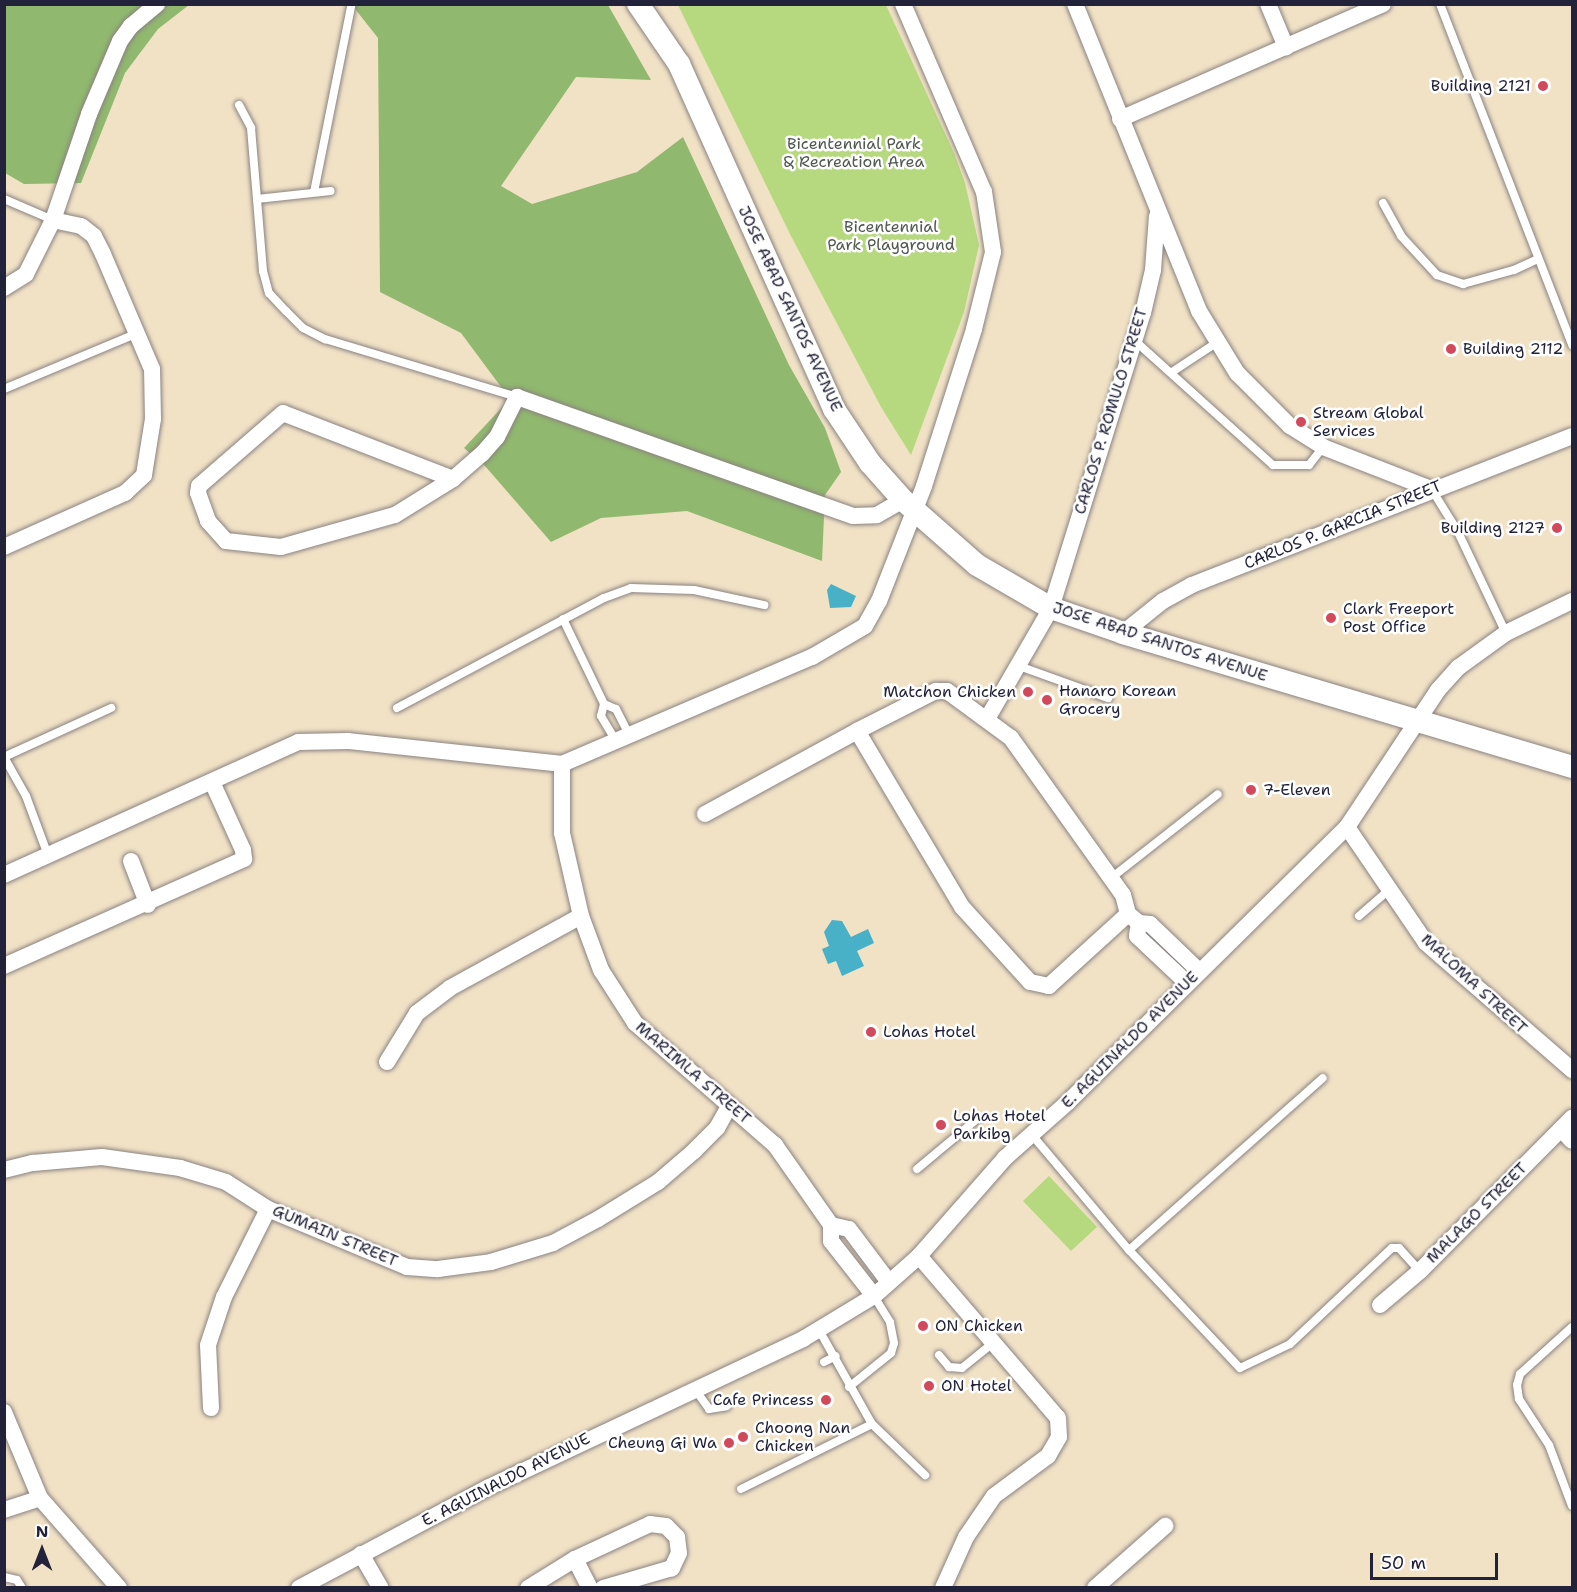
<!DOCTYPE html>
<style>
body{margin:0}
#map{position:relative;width:1577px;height:1592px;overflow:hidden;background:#f1e2c6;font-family:"Shantell Sans",sans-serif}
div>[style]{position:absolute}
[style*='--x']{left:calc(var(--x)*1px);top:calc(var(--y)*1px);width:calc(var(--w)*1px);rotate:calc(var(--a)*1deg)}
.green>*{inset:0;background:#b6d87f}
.forest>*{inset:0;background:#90b86e}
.water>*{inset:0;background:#48b0c7}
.roads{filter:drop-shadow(0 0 2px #8a8280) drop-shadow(0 0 2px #8a8280)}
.service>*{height:8px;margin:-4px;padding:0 4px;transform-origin:4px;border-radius:4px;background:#fff}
.minor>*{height:16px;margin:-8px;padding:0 8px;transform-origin:8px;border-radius:8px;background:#fff}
.secondary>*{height:22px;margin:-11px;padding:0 11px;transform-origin:11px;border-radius:11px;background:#fff}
.dots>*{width:16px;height:16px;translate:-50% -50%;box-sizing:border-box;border:3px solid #fff;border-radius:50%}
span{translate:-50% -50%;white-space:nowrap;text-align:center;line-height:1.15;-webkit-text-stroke:5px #fff;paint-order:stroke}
.poi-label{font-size:16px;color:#22223b}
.right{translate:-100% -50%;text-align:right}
.left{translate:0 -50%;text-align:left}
.park-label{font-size:16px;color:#4e594f}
.street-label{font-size:16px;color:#22223b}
.frame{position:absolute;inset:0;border:6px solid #22223b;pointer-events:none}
.north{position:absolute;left:12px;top:1520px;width:60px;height:60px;-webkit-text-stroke:4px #fff;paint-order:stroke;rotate:0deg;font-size:16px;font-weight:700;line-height:24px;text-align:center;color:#22223b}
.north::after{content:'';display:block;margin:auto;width:21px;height:27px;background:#22223b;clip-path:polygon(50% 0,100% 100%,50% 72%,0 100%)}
.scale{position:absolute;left:1370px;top:1553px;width:128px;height:27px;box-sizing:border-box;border:3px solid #22223b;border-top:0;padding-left:8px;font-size:18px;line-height:21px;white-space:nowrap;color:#22223b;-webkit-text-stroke:4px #fff;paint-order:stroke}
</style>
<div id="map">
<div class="green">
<div style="clip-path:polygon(678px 5px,886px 5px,954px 153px,965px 183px,979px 245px,964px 312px,911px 455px,881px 407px,791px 236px)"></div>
<div style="clip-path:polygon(1049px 1176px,1097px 1227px,1071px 1251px,1023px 1201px)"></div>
</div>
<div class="forest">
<div style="clip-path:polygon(4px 5px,189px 5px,158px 29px,125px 73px,81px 183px,24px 184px,5px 173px)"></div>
<div style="clip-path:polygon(352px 5px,608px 5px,651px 80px,576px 77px,501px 186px,532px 204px,637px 172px,683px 137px,789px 365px,825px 428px,841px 472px,825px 495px,822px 561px,687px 511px,601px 518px,551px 542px,485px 466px,464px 448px,510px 399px,461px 333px,380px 292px,378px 38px)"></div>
</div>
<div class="water">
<div style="clip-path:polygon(831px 584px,856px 596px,851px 607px,830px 608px,827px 590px)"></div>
<div style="clip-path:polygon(832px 920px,842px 921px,851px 937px,868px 929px,874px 943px,857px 951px,864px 966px,842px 976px,836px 961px,828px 964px,822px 949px,829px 946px,824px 932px)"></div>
</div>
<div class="roads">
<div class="service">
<div style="--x:1440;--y:4;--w:366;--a:68.8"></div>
<div style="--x:239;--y:105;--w:26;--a:62"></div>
<div style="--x:251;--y:128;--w:144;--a:85.2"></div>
<div style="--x:263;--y:271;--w:23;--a:75"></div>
<div style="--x:269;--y:293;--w:25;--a:47"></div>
<div style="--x:286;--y:311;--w:24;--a:45"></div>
<div style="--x:303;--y:328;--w:25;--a:27"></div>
<div style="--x:325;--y:339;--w:201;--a:16.8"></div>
<div style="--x:314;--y:192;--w:190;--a:-78.7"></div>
<div style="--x:4;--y:199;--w:53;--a:23.2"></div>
<div style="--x:257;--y:199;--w:74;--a:-6.2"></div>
<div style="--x:1383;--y:203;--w:38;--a:61"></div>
<div style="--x:1401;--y:236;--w:53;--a:47.3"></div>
<div style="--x:1437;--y:275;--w:28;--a:19"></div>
<div style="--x:1463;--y:284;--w:53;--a:-15.4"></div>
<div style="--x:1514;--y:270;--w:26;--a:-25"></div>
<div style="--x:1134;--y:340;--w:187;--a:42"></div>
<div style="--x:1273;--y:465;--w:36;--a:0"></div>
<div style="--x:1309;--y:465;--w:23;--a:-52"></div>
<div style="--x:1172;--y:372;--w:53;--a:-33.4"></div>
<div style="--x:4;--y:389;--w:145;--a:-22.7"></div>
<div style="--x:1432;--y:490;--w:49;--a:58.2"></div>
<div style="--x:1458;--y:532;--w:112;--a:64.6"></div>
<div style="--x:563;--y:619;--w:94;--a:64.2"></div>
<div style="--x:604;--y:704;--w:13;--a:23"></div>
<div style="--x:616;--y:709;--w:30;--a:63"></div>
<div style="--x:1019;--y:666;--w:95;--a:19.8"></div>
<div style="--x:604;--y:704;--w:12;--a:104"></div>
<div style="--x:601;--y:716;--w:31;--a:59"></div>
<div style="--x:397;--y:708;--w:234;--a:-28"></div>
<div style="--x:604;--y:598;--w:29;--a:-20"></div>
<div style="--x:631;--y:588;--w:63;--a:1.8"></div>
<div style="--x:694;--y:590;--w:72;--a:12.1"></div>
<div style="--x:4;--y:757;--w:118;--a:-24.6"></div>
<div style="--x:4;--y:757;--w:45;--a:60.6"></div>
<div style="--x:26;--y:796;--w:63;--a:69.6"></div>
<div style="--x:1110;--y:879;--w:137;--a:-38.2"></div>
<div style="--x:1359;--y:916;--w:38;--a:-41"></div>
<div style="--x:1032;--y:1135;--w:150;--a:49.9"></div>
<div style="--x:1129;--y:1250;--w:162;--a:46.8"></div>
<div style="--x:1240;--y:1368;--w:55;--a:-25.6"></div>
<div style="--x:1290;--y:1344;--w:140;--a:-43.3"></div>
<div style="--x:1392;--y:1248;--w:7;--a:0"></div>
<div style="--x:1399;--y:1248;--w:31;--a:48"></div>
<div style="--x:917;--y:1169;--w:78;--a:-39.8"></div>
<div style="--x:1129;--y:1250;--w:259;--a:-41.6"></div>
<div style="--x:1572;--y:1327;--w:70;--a:137.9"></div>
<div style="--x:1520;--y:1374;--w:11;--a:105"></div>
<div style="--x:1517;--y:1385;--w:14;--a:82"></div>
<div style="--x:1519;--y:1399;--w:55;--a:56.9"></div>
<div style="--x:1549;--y:1445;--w:65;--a:69.3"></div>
<div style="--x:819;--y:1330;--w:108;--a:60.6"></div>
<div style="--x:872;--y:1424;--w:74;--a:43.9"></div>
<div style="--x:939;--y:1355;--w:16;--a:50"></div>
<div style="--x:949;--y:1367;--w:13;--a:4"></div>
<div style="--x:962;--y:1368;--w:40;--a:-39"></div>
<div style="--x:824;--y:1362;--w:13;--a:-27"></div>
<div style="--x:849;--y:1387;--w:54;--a:-39"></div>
<div style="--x:891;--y:1353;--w:10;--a:-73"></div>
<div style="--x:894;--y:1343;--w:21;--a:-101"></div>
<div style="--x:890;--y:1322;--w:31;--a:-122"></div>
<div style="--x:694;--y:1388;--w:26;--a:54"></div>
<div style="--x:709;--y:1409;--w:18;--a:-9"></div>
<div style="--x:741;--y:1489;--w:146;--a:-26.4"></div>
<div style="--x:4;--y:1577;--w:13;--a:13"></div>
<div style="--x:17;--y:1580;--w:9;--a:58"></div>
</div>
<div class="minor">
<div style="--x:1075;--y:4;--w:331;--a:68"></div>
<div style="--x:1199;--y:311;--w:73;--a:58.5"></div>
<div style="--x:1237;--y:373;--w:75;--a:45"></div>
<div style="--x:1290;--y:426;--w:39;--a:32"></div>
<div style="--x:1323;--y:447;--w:116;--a:21.3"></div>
<div style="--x:1268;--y:4;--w:47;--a:67.3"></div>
<div style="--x:1120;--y:119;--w:287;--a:-23.6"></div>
<div style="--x:4;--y:288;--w:26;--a:-32"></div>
<div style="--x:26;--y:274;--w:60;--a:-63.4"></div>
<div style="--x:53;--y:220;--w:112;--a:-71.2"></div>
<div style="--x:89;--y:114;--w:79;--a:-67"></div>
<div style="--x:120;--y:41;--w:19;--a:-54"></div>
<div style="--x:131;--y:26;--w:34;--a:-40"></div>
<div style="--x:453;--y:479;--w:182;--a:-158.8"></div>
<div style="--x:283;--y:413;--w:111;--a:139"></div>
<div style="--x:199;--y:486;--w:7;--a:98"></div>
<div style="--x:198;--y:493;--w:30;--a:70"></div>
<div style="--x:208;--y:521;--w:27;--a:48"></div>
<div style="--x:226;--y:541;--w:55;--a:6.2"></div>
<div style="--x:281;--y:547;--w:118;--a:-15.7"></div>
<div style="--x:395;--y:515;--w:68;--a:-31.8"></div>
<div style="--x:453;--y:479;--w:38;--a:-41"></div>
<div style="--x:482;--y:454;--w:23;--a:-49"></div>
<div style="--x:497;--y:437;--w:45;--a:-63.4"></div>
<div style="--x:517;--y:397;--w:356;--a:19.5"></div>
<div style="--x:853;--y:516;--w:24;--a:-2"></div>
<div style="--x:877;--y:515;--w:30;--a:-30"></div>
<div style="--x:4;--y:547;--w:133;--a:-24.1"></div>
<div style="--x:125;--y:493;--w:26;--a:-43"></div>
<div style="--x:144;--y:475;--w:57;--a:-80.9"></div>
<div style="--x:153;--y:419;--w:50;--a:-91.1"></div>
<div style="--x:152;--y:369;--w:125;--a:-113.1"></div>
<div style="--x:103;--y:254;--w:20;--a:-117"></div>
<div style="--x:94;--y:236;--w:16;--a:-142"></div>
<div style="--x:81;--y:226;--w:29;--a:-168"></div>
<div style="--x:1123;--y:633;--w:51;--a:-38.7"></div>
<div style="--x:1163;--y:601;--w:33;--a:-29"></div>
<div style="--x:1192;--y:585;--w:408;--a:-21.4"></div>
<div style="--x:987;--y:719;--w:128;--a:-60"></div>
<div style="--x:1051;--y:608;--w:309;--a:-72.7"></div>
<div style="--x:1143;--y:313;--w:44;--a:-76.9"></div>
<div style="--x:1153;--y:270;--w:54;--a:-85.8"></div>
<div style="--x:562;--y:764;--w:69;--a:90"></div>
<div style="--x:562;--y:833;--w:85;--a:77.1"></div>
<div style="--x:581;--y:916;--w:58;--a:69.7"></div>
<div style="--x:601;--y:970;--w:63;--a:57.3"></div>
<div style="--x:635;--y:1023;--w:186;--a:41.1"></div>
<div style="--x:775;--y:1145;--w:98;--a:55"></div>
<div style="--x:831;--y:1225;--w:18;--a:13"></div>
<div style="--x:849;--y:1229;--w:66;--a:53"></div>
<div style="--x:705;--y:814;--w:173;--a:-28.6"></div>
<div style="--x:857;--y:731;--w:89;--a:-26.9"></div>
<div style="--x:936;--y:691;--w:11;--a:0"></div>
<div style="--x:947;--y:691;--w:79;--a:36.3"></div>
<div style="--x:1011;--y:738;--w:193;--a:54.5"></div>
<div style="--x:1123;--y:895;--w:20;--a:75"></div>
<div style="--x:1128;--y:914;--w:107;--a:137.7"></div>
<div style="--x:1049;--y:986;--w:19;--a:-168"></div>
<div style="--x:1030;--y:982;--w:101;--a:-132.2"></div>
<div style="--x:962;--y:907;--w:205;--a:-120.8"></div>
<div style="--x:1347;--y:827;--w:140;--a:55.7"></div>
<div style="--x:1426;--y:943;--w:194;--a:41"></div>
<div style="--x:131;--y:861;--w:47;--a:68.9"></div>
<div style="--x:4;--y:875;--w:323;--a:-24.3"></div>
<div style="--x:298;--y:742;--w:50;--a:-1.1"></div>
<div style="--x:348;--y:741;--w:215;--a:6.1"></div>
<div style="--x:562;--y:764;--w:272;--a:-23.2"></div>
<div style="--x:812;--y:657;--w:61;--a:-30.3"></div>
<div style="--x:865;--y:626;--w:29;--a:-61"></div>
<div style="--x:879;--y:601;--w:123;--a:-68.6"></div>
<div style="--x:924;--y:486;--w:165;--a:-72.3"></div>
<div style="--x:974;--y:329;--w:79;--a:-76.1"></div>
<div style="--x:993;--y:252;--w:61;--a:-98.5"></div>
<div style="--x:984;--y:192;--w:205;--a:-113.3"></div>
<div style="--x:1128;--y:914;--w:14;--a:39"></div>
<div style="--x:1139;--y:923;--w:11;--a:5"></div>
<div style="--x:1150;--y:924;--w:68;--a:43.8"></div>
<div style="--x:1139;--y:923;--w:13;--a:99"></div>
<div style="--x:1137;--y:936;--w:67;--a:43.2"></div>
<div style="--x:4;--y:966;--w:263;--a:-24"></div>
<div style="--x:244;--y:859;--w:9;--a:-96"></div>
<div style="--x:243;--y:850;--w:75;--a:-114.5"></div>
<div style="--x:387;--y:1062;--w:57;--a:-58.5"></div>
<div style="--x:417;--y:1013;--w:41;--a:-37.1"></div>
<div style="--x:450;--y:988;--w:149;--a:-28.8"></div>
<div style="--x:1561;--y:1129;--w:16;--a:47"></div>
<div style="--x:4;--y:1170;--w:30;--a:-14"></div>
<div style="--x:33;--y:1163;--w:69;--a:-5"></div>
<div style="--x:102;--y:1157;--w:79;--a:8"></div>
<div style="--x:180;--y:1168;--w:48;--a:16.9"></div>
<div style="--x:226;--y:1182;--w:50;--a:32.7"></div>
<div style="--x:268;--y:1209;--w:151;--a:22.6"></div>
<div style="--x:407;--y:1267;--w:31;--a:4"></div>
<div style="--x:438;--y:1269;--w:53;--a:-7.5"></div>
<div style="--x:491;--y:1262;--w:65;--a:-17"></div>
<div style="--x:553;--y:1243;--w:51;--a:-28.1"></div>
<div style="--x:598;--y:1219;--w:70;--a:-31.7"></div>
<div style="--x:658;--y:1182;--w:48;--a:-40.7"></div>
<div style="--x:694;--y:1151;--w:33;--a:-45"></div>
<div style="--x:717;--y:1128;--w:26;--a:-61"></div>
<div style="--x:831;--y:1225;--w:16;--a:90"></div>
<div style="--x:831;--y:1241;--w:70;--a:52"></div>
<div style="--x:919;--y:1256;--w:213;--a:49.4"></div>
<div style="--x:1058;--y:1418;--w:19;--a:87"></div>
<div style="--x:1059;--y:1437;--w:22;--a:120"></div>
<div style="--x:1048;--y:1456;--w:67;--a:143.5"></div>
<div style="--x:994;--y:1496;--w:50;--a:124.3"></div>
<div style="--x:966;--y:1537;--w:56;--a:114.3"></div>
<div style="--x:1380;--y:1305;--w:52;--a:-40.4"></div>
<div style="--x:1420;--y:1271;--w:216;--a:-45.2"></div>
<div style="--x:211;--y:1408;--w:63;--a:-92.7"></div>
<div style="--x:208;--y:1345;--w:51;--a:-71.6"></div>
<div style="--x:224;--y:1297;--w:98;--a:-63.4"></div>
<div style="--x:4;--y:1412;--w:93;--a:67.3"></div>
<div style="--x:40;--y:1498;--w:120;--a:48.7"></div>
<div style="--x:4;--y:1510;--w:38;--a:-18"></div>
<div style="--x:361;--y:1554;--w:39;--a:60"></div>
<div style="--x:575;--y:1559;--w:33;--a:63"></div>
<div style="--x:299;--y:1588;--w:215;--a:-28"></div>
<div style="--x:489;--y:1487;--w:347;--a:-25.2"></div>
<div style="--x:803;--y:1339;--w:83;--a:-31.2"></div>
<div style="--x:874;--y:1296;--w:60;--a:-41.6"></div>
<div style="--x:919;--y:1256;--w:130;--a:-48.7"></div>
<div style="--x:1005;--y:1158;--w:84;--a:-41.6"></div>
<div style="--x:1068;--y:1102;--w:392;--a:-44.6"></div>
<div style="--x:1347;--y:827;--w:164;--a:-56.4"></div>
<div style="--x:1438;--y:690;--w:31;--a:-48"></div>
<div style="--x:1459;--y:667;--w:58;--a:-35.9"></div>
<div style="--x:1506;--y:633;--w:73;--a:-25.9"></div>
<div style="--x:528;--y:1588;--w:55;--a:-31.7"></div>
<div style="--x:575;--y:1559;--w:83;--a:-25"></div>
<div style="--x:650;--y:1524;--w:16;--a:7"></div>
<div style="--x:666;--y:1526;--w:16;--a:45"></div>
<div style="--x:677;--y:1537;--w:16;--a:83"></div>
<div style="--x:679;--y:1553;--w:17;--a:115"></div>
<div style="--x:672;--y:1568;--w:72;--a:163.8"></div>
<div style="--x:1095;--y:1588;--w:94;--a:-41.5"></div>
</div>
<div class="secondary">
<div style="--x:638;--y:4;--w:73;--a:55.7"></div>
<div style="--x:679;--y:64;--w:378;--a:65.8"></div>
<div style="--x:834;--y:409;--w:65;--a:56.3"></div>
<div style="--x:870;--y:463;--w:50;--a:48.3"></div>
<div style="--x:903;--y:500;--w:98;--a:41.3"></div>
<div style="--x:977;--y:565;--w:86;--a:30.2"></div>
<div style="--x:1051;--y:608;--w:76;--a:19.1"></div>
<div style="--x:1123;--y:633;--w:469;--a:16.6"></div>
</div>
</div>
<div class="dots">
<div style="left:1543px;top:86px;background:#d1495b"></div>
<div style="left:1451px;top:349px;background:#d1495b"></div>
<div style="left:1301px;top:422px;background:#d1495b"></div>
<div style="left:1557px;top:528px;background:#d1495b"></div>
<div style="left:1331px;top:618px;background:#d1495b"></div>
<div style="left:1028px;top:692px;background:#d1495b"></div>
<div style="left:1047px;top:700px;background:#d1495b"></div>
<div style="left:1251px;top:790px;background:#d1495b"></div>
<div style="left:871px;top:1032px;background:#d1495b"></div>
<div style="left:941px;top:1125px;background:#d1495b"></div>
<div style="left:923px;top:1326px;background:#d1495b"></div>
<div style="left:929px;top:1386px;background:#d1495b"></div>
<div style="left:826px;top:1400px;background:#d1495b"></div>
<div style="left:743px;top:1437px;background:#d1495b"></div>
<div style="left:729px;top:1443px;background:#d1495b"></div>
</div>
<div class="poi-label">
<span class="right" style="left:1531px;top:86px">Building 2121</span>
<span class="left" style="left:1463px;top:349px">Building 2112</span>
<span class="left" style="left:1313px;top:422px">Stream Global<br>Services</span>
<span class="right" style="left:1545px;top:528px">Building 2127</span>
<span class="left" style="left:1343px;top:618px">Clark Freeport<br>Post Office</span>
<span class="left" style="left:1059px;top:700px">Hanaro Korean<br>Grocery</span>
<span class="right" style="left:1016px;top:692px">Matchon Chicken</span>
<span class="left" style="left:1263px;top:790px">7-Eleven</span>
<span class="left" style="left:883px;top:1032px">Lohas Hotel</span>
<span class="left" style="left:953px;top:1125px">Lohas Hotel<br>Parkibg</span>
<span class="left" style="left:935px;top:1326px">ON Chicken</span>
<span class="left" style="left:941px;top:1386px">ON Hotel</span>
<span class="right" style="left:814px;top:1400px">Cafe Princess</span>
<span class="left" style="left:755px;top:1437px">Choong Nan<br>Chicken</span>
<span class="right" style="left:717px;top:1443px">Cheung Gi Wa</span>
</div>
<div class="park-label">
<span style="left:854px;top:153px">Bicentennial Park<br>&amp; Recreation Area</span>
<span style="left:891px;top:236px">Bicentennial<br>Park Playground</span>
</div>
<div class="street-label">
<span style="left:790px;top:309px;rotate:65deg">JOSE ABAD SANTOS AVENUE</span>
<span style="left:1111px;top:411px;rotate:-73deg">CARLOS P. ROMULO STREET</span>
<span style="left:1343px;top:525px;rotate:-22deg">CARLOS P. GARCIA STREET</span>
<span style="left:1160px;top:642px;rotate:18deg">JOSE ABAD SANTOS AVENUE</span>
<span style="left:1474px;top:984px;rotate:43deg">MALOMA STREET</span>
<span style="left:1130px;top:1040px;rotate:-45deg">E. AGUINALDO AVENUE</span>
<span style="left:693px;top:1073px;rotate:41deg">MARIMLA STREET</span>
<span style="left:1477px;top:1213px;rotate:-45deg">MALAGO STREET</span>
<span style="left:335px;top:1236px;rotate:23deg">GUMAIN STREET</span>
<span style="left:506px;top:1480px;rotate:-27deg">E. AGUINALDO AVENUE</span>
</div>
<div class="frame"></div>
<div class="north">N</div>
<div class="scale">50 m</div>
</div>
